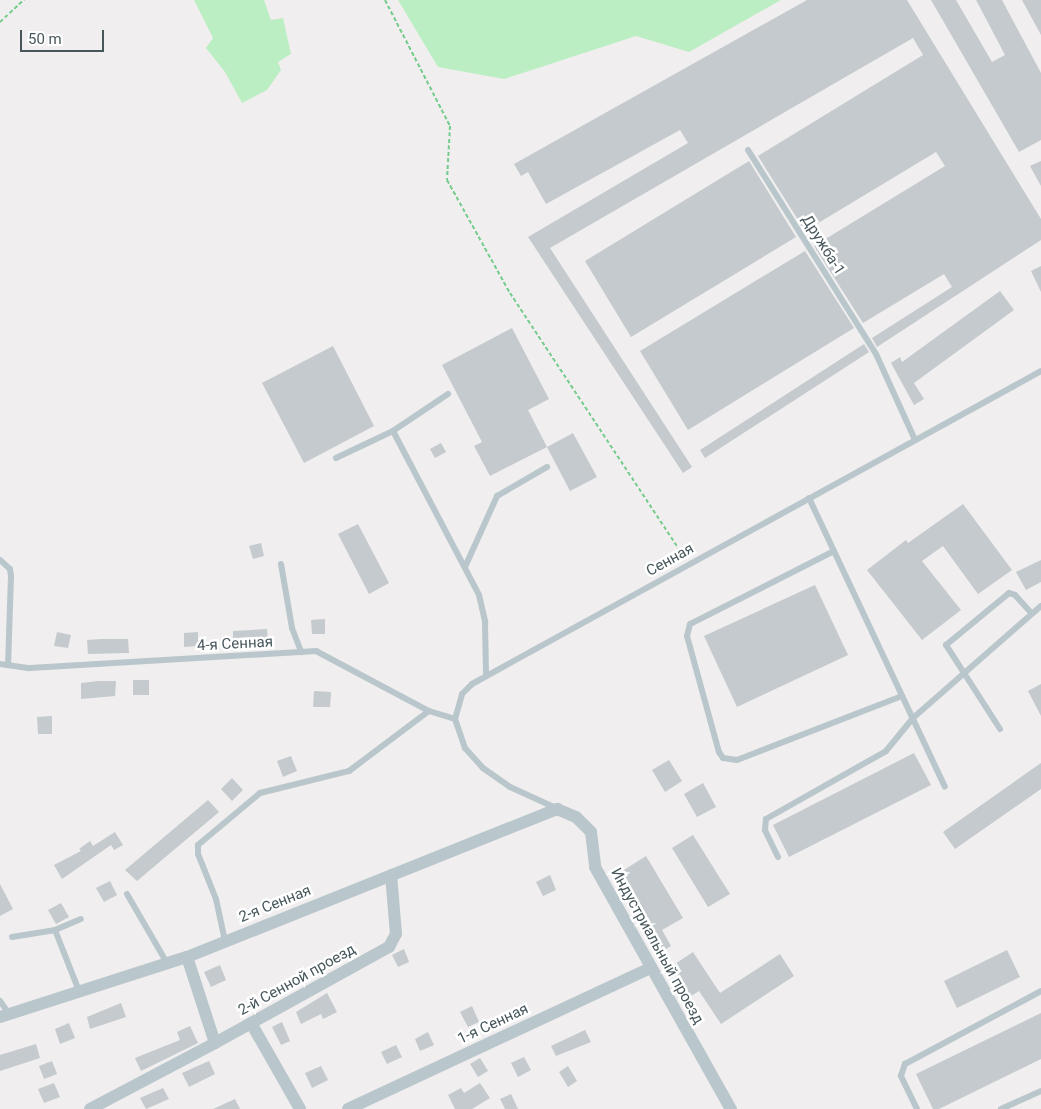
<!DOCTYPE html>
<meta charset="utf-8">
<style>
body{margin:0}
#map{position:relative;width:1041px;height:1109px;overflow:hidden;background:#f0eeee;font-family:Roboto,sans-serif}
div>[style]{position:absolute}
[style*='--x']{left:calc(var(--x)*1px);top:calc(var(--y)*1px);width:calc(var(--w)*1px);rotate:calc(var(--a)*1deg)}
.green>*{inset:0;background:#bceec4}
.building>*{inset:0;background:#c4cacd}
.path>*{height:2px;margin-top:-1px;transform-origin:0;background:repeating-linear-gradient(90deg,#74cc8c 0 4px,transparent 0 6.5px)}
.lane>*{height:6px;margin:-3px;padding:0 3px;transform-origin:3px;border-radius:3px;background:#b9c6cb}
.street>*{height:12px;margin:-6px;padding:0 6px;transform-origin:6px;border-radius:6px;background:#b9c6cb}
span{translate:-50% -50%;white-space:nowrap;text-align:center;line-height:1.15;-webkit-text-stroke:5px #fff;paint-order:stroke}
.street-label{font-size:15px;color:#46565b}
.scale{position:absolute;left:20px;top:30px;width:84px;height:22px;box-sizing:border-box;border:2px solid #46565b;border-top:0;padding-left:6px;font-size:15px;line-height:18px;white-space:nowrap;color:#46565b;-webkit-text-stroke:4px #fff;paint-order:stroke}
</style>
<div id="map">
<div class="green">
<div style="clip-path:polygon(194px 0,264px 0,271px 20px,283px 18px,291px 54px,278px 62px,281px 70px,267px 90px,242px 103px,225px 72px,206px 48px,213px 38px)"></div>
<div style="clip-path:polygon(398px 0,781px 0,689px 52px,636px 36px,504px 79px,438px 67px)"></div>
</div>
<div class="building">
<div style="clip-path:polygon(807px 0,907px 0,1041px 219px,1041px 240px,877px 347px,872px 338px,952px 287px,944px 274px,863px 323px,814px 246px,945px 166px,936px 152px,805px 231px,758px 156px,923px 55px,913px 38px,550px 248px,692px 467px,683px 473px,528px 237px,688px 143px,680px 130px,546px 204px,528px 172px,521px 176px,514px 164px)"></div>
<div style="clip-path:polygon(931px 0,956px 0,992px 62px,1005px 55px,976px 0,1002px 0,1041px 73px,1041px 140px,1019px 152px)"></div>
<div style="clip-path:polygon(1022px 0,1041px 0,1041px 35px)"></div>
<div style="clip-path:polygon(749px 161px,796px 237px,631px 337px,585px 261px)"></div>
<div style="clip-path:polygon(1041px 161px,1041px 186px,1030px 166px)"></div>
<div style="clip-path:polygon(805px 251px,854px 328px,688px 430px,640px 351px)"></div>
<div style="clip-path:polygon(1041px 266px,1041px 292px,1031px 271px)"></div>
<div style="clip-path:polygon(1000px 291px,1014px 310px,914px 383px,924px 399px,914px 405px,891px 363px,900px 357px,902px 362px)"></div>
<div style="clip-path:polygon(512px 328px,549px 399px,528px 410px,547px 447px,490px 476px,474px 446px,482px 442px,442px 365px)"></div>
<div style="clip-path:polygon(864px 344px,869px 352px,705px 458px,700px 450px)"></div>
<div style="clip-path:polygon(333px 346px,374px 426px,304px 463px,262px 383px)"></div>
<div style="clip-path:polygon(573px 433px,597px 477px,570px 491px,547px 447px)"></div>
<div style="clip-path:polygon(441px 443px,446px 452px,435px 458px,430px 449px)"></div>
<div style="clip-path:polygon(963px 504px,1012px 570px,978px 594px,943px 546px,922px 561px,961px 610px,922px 640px,867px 570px,906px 540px,908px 543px)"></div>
<div style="clip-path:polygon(358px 524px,389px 583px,369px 594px,338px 534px)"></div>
<div style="clip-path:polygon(261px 543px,264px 556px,253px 559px,249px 546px)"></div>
<div style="clip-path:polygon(1041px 560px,1041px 582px,1026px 590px,1016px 572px)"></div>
<div style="clip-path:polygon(815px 585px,848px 655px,737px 707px,704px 636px)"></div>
<div style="clip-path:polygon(325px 619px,325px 634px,312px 634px,311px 620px)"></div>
<div style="clip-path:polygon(267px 629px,268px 643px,233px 645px,233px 631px)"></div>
<div style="clip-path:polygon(57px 632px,71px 635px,68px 648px,54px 646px)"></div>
<div style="clip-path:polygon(198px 632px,198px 646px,184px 647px,184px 633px)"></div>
<div style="clip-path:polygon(101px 639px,128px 639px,129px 653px,88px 654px,87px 640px)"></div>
<div style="clip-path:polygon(133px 680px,149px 680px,149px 695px,133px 695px)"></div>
<div style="clip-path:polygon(99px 681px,116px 681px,115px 696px,81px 699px,81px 683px)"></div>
<div style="clip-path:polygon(1041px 684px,1041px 716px,1028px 691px)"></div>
<div style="clip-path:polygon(314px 691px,331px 692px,330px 707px,313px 707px)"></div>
<div style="clip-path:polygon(52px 716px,52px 734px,38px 734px,37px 717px)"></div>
<div style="clip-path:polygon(914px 753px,931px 785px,789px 857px,773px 825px)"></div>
<div style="clip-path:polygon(291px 756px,297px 771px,283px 777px,277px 761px)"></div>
<div style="clip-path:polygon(669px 760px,682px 781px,665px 792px,652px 770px)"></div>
<div style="clip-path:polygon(1041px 763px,1041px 789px,955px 849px,943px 832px)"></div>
<div style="clip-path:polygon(232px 778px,243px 790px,232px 801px,221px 789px)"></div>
<div style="clip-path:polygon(703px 783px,716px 807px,697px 817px,684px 794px)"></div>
<div style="clip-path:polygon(208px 800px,219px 812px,137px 881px,125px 870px)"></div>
<div style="clip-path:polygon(115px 832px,123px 845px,114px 850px,111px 845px,62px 879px,54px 865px,81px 851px,79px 849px,90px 841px,93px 846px)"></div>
<div style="clip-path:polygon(693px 835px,730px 894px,708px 907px,672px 848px)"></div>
<div style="clip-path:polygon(646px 856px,683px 918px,662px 930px,671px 946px,657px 954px,648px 939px,653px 936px,616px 875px)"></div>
<div style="clip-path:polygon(550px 875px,556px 890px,543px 896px,536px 882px)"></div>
<div style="clip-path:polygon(110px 881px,117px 895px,104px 902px,96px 888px)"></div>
<div style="clip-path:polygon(0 884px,13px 909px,0 916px)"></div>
<div style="clip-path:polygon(61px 903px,69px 917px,56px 924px,48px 910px)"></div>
<div style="clip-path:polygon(404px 949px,409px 962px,398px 967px,392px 955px)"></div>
<div style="clip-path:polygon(1007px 950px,1020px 977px,957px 1008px,944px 981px)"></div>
<div style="clip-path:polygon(693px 952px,720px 993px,780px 954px,794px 976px,721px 1024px,699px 991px,691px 996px,672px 966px)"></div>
<div style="clip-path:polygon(220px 965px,226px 980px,211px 987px,204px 972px)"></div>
<div style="clip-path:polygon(327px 993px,337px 1012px,323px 1019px,321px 1014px,301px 1024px,296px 1012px)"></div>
<div style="clip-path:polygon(121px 1003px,126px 1017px,90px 1029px,87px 1017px)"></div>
<div style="clip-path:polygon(472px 1006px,479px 1022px,468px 1027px,460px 1012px)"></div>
<div style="clip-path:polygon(1041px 1013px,1041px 1059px,939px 1109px,933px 1109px,916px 1074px)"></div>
<div style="clip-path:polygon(282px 1022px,290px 1041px,281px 1045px,272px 1027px)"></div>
<div style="clip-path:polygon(69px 1023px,75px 1038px,60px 1044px,55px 1029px)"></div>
<div style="clip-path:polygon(190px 1026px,198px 1043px,141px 1071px,135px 1058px,180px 1040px,177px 1032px)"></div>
<div style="clip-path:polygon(585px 1030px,591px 1042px,556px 1056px,551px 1046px)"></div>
<div style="clip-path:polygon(428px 1032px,434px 1045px,420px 1051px,415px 1039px)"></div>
<div style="clip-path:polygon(36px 1044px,40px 1058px,0 1071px,0 1055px)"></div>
<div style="clip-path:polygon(396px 1045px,402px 1057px,387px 1064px,381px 1052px)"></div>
<div style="clip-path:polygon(524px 1057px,531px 1070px,518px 1077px,511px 1063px)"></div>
<div style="clip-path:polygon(480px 1058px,488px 1071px,478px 1077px,470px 1064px)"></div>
<div style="clip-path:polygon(52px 1061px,57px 1074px,44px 1079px,39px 1066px)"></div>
<div style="clip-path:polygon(209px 1061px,215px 1074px,189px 1087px,182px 1073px)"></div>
<div style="clip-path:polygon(321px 1066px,328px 1080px,312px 1088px,305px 1073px)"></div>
<div style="clip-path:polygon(568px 1066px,577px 1081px,568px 1087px,559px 1072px)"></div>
<div style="clip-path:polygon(54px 1083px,60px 1097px,44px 1103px,38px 1089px)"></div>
<div style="clip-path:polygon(480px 1083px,490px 1098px,472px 1109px,455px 1109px,448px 1095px,461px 1088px,464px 1093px)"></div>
<div style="clip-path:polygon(163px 1088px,169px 1099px,146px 1109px,140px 1098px)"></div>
<div style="clip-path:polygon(511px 1094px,518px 1109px,505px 1109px,500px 1099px)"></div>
<div style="clip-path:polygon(235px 1099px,240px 1109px,213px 1109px)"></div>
</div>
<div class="path">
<div style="--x:385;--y:0;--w:142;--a:62.7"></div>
<div style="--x:450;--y:126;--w:54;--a:93.2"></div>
<div style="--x:447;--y:180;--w:129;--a:60.9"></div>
<div style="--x:510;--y:293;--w:318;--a:56.6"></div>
<div style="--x:0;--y:22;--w:33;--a:-43"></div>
</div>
<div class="lane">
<div style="--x:748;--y:150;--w:241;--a:57.9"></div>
<div style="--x:876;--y:354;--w:94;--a:65.6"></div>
<div style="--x:448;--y:394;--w:66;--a:146.1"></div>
<div style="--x:393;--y:431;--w:185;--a:62.3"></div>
<div style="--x:479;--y:595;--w:28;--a:77"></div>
<div style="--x:485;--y:622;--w:54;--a:88.9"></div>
<div style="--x:336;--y:458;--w:63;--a:-25.3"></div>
<div style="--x:809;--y:498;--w:319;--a:64.8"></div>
<div style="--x:834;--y:551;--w:161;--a:153.1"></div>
<div style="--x:690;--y:624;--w:12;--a:104"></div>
<div style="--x:687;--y:636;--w:120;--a:74.6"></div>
<div style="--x:719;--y:752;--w:7;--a:56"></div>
<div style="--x:723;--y:758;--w:14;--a:8"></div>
<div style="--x:737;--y:760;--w:177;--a:-21.2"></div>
<div style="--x:0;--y:560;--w:13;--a:42"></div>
<div style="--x:10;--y:569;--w:7;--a:82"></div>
<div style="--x:11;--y:576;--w:89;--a:91.9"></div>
<div style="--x:281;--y:564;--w:65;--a:80.2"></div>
<div style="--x:292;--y:628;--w:26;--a:69"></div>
<div style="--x:465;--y:567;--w:78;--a:-65.7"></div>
<div style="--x:497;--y:496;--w:58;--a:-30.1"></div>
<div style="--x:0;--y:664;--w:30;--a:8"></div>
<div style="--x:30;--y:668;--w:287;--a:-3.4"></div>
<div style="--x:316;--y:651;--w:128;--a:28"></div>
<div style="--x:429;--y:711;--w:27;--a:17"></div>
<div style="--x:1000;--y:729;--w:100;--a:-122.7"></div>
<div style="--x:946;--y:645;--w:82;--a:-39.5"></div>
<div style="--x:1009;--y:593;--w:6;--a:18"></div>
<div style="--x:1015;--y:595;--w:25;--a:48"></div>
<div style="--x:556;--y:808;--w:51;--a:-155.5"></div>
<div style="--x:510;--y:787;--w:33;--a:-145"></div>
<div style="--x:483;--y:768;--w:27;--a:-132"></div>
<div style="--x:465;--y:748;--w:31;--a:-109"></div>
<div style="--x:455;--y:719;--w:26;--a:-74"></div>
<div style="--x:462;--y:694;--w:14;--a:-45"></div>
<div style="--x:472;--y:684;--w:649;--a:-28.81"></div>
<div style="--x:778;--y:857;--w:30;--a:-116"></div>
<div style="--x:765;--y:830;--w:11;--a:-85"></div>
<div style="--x:766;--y:819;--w:138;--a:-29.5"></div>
<div style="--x:886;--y:751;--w:43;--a:-50.7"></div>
<div style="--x:913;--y:718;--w:170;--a:-41.2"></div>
<div style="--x:127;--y:894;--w:80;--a:59.9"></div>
<div style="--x:55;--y:930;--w:28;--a:-23"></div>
<div style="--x:12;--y:937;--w:44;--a:-9.2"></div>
<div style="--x:55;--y:930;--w:66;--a:68.5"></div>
<div style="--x:225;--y:941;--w:43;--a:-102.1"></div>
<div style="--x:216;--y:899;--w:48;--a:-111.8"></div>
<div style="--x:198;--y:854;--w:9;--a:-90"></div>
<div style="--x:198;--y:845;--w:81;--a:-40"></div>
<div style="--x:260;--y:793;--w:92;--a:-13.9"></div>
<div style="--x:349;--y:771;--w:100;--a:-36.9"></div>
<div style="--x:0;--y:1001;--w:16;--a:55"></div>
<div style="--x:917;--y:1109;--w:37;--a:-116"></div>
<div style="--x:901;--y:1076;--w:13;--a:-72"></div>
<div style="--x:905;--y:1064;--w:154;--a:-28.2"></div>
<div style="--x:1001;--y:1109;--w:44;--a:-24.2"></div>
</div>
<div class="street">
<div style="--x:0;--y:1017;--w:196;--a:-17.8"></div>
<div style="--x:187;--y:957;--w:399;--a:-21.8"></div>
<div style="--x:557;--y:809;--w:21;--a:23"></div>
<div style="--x:576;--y:817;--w:21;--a:45"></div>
<div style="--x:591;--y:832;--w:35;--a:83"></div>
<div style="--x:595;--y:867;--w:278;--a:60.7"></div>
<div style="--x:251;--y:1023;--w:99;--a:60.3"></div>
<div style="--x:215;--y:1043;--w:199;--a:-28.9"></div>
<div style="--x:389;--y:947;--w:15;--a:-62"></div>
<div style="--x:396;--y:934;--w:59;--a:-94.8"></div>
<div style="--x:90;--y:1109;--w:141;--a:-27.8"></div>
<div style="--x:215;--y:1043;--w:90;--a:-108"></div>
<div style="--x:348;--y:1109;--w:334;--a:-25"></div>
</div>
<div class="street-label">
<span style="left:823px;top:245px;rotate:58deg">Дружба-1</span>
<span style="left:670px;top:560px;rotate:-29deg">Сенная</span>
<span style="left:235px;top:644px;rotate:-3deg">4-я Сенная</span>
<span style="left:275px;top:904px;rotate:-22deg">2-я Сенная</span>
<span style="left:657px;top:946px;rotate:61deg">Индустриальный проезд</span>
<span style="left:297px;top:980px;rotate:-29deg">2-й Сенной проезд</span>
<span style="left:493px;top:1024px;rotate:-25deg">1-я Сенная</span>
</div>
<div class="scale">50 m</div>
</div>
